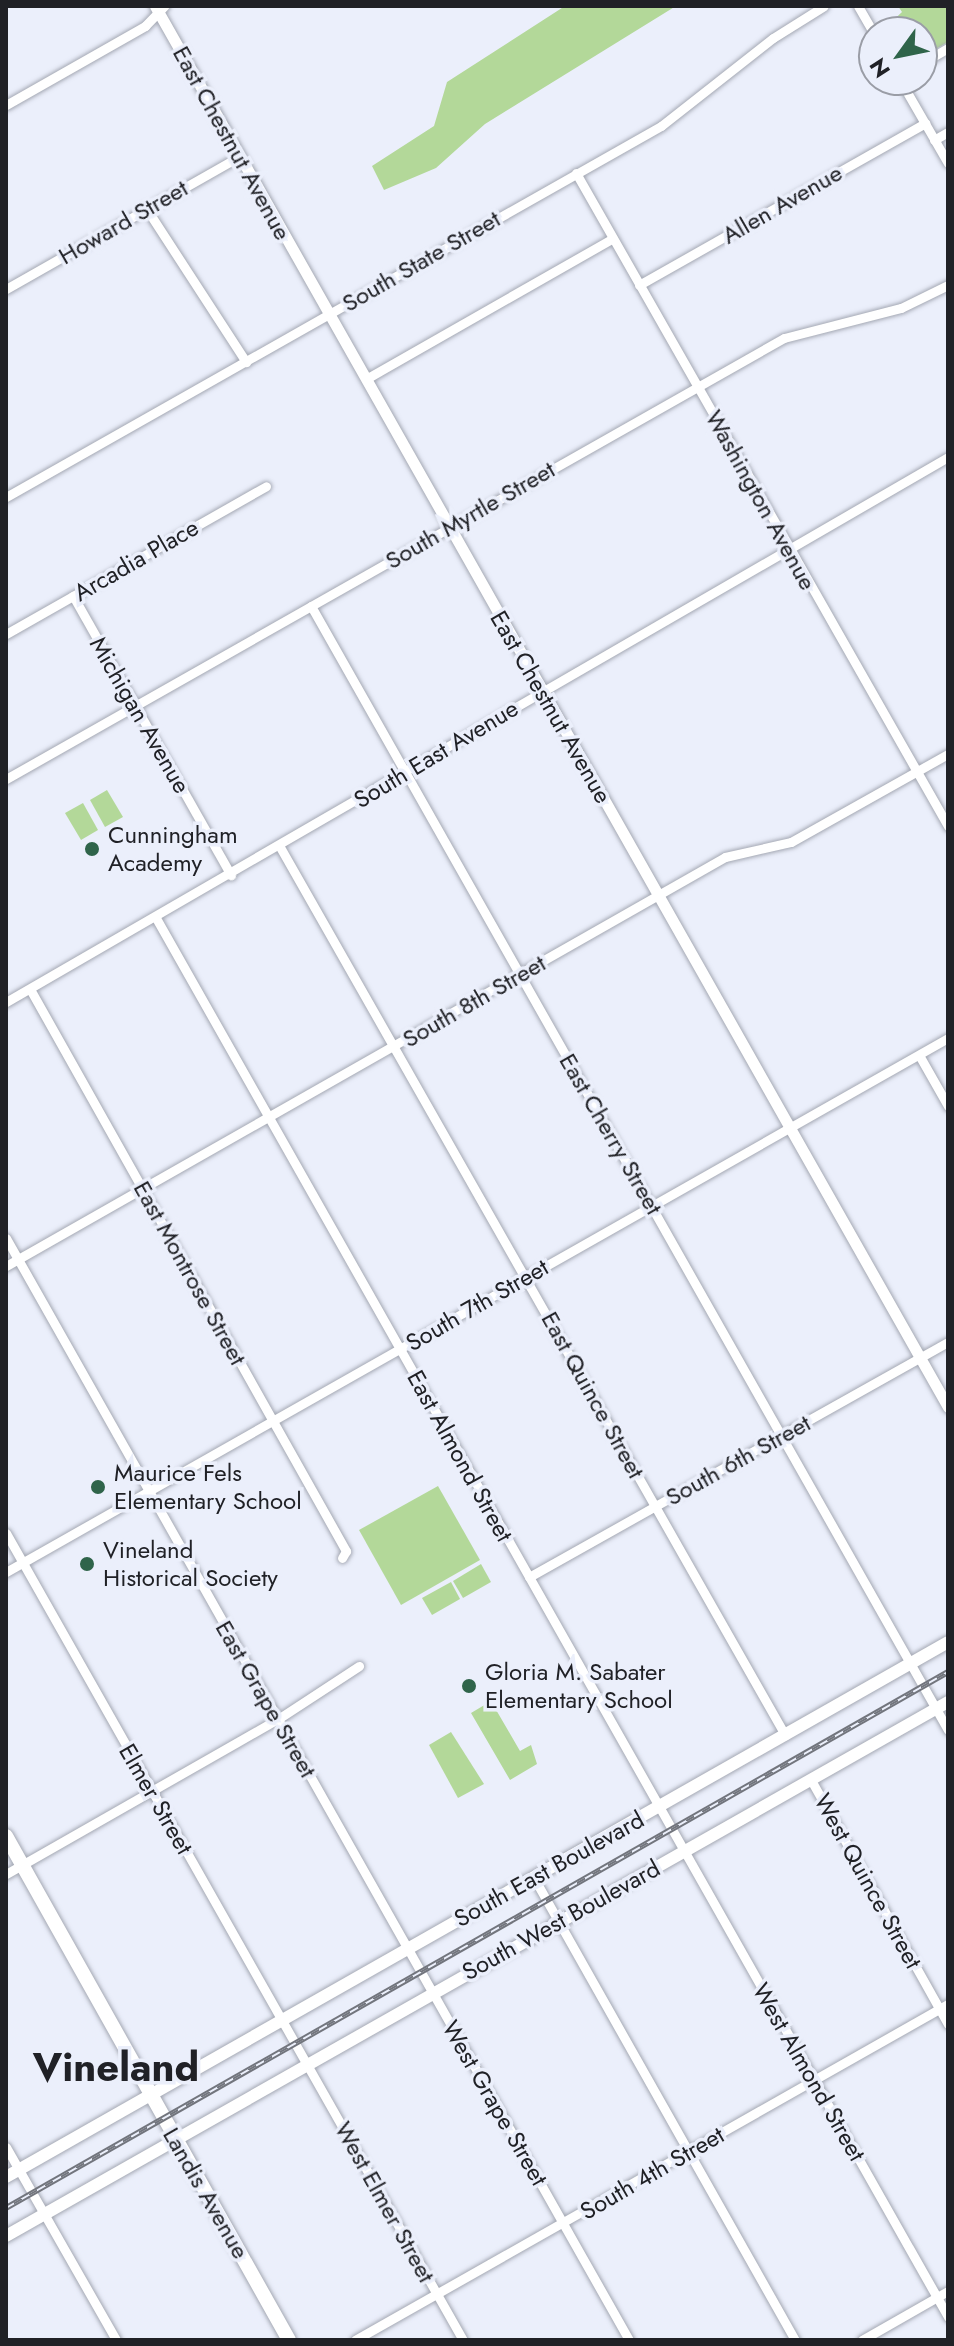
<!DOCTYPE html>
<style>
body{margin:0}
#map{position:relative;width:954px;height:2346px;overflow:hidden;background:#ebeffb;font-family:Jost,sans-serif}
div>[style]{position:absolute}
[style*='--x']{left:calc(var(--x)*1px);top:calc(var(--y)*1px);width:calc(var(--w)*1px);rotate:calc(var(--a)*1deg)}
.green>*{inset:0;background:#b3d899}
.roads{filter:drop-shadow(0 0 2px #a4a8b3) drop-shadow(0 0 2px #a4a8b3)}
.minor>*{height:9px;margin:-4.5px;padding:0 4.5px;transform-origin:4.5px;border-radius:4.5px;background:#fff}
.tertiary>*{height:11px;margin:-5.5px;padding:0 5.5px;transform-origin:5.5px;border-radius:5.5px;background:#fff}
.secondary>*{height:12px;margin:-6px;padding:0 6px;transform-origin:6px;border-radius:6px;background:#fff}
.primary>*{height:14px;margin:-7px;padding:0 7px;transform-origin:7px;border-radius:7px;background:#fff}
.rail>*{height:6px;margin-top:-3px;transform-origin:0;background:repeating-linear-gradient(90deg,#ebeffb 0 9px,#72757d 0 18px);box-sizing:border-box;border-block:2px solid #72757d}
.dots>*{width:22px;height:22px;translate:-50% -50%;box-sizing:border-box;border:4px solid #ebeffb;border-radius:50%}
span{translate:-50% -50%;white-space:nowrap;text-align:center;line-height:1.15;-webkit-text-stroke:7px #ebeffb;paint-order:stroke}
.street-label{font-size:24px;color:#202126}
.poi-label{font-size:24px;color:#202126}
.left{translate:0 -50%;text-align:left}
.town-label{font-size:40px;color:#202126;font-weight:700}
.frame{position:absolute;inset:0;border:8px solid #202126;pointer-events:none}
.north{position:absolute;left:858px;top:16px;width:80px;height:80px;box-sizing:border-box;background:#ebeffb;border:2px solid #9a9da6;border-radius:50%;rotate:237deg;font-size:22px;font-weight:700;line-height:32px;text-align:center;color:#202126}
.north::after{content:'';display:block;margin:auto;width:28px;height:36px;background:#2f644a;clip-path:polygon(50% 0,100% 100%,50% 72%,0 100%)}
</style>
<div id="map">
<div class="green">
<div style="clip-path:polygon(565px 6px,676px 6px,485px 124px,436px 168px,384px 190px,372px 166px,434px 126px,447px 82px)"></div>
<div style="clip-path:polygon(898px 6px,948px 6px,948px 42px,922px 57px,922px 32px,881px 32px,902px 12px)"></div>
<div style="clip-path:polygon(107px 790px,123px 817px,105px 827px,90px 800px)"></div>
<div style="clip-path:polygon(83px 803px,98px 830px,81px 840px,65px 813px)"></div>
<div style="clip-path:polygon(438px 1486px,480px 1560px,401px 1605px,359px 1530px)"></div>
<div style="clip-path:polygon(481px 1564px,491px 1582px,463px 1598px,453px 1581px)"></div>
<div style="clip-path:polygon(451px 1582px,460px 1599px,432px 1615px,422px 1598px)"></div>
<div style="clip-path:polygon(503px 1694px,506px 1700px,495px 1708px,520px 1751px,531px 1745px,537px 1764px,510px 1780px,471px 1713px)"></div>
<div style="clip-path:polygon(451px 1732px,484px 1784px,458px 1798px,429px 1745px)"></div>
</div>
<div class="roads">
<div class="minor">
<div style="--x:858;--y:6;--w:32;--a:60"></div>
<div style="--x:922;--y:63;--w:30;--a:-30"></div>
<div style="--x:900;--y:80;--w:96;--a:60"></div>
<div style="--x:6;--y:105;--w:160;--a:-29.6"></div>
<div style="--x:145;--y:26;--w:28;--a:-46"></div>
<div style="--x:934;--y:140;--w:16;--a:-30"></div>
<div style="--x:576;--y:173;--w:752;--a:60.33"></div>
<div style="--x:146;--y:208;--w:184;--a:57"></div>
<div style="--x:639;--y:285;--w:329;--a:-29.5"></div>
<div style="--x:6;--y:289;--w:269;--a:-29.6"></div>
<div style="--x:366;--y:379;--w:284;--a:-29.7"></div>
<div style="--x:6;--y:497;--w:753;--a:-29.53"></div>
<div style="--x:661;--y:126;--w:142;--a:-38.2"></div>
<div style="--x:773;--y:38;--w:60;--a:-32.1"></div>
<div style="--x:73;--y:596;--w:321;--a:60.5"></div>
<div style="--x:311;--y:606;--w:1292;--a:60.46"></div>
<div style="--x:6;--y:634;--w:299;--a:-29.6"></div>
<div style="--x:6;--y:779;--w:894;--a:-29.55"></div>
<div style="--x:784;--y:338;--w:121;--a:-14.4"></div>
<div style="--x:901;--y:308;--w:52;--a:-26.1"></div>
<div style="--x:280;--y:847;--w:1022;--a:60.37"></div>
<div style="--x:156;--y:918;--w:1608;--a:60.48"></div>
<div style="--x:30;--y:989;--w:645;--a:60.65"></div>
<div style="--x:346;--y:1551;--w:8;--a:120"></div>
<div style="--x:6;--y:1002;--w:1088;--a:-30.05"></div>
<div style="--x:919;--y:1055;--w:59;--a:60.4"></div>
<div style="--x:6;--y:1238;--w:1266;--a:60.52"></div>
<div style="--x:6;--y:1266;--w:827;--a:-29.63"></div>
<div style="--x:725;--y:857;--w:68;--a:-12.8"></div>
<div style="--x:791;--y:842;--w:180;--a:-29.3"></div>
<div style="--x:6;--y:1533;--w:927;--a:60.48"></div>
<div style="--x:6;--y:1572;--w:1083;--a:-29.55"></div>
<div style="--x:529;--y:1577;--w:480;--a:-29.3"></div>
<div style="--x:811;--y:1780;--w:280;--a:60.7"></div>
<div style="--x:6;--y:1874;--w:313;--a:-29.7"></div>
<div style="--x:278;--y:1719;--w:97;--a:-33.2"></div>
<div style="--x:534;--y:1878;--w:531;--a:60.54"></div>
<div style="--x:6;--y:2147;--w:222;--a:60.3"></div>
<div style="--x:355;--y:2340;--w:682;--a:-29.54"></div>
<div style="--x:862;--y:2340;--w:99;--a:-29.7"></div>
</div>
<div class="tertiary">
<div style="--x:155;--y:6;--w:1610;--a:60.49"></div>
</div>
<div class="secondary">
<div style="--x:6;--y:2177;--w:1083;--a:-29.59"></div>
<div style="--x:6;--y:2236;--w:1083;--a:-29.55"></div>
</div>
<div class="primary">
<div style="--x:6;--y:1836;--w:578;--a:60.69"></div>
</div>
</div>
<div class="rail">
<div style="--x:6;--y:2208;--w:1084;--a:-29.64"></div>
</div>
<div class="dots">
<div style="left:92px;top:849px;background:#2f644a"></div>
<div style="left:98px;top:1487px;background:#2f644a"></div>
<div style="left:87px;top:1564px;background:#2f644a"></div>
<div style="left:469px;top:1686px;background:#2f644a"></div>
</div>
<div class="street-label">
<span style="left:232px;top:143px;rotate:61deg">East Chestnut Avenue</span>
<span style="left:782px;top:204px;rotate:-30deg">Allen Avenue</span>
<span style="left:123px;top:222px;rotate:-30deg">Howard Street</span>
<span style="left:421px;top:261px;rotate:-30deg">South State Street</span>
<span style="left:761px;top:500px;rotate:61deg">Washington Avenue</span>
<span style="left:470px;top:515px;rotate:-30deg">South Myrtle Street</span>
<span style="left:136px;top:560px;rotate:-30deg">Arcadia Place</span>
<span style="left:551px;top:707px;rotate:60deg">East Chestnut Avenue</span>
<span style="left:140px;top:715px;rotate:60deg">Michigan Avenue</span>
<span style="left:436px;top:754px;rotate:-31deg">South East Avenue</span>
<span style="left:474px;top:1001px;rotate:-30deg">South 8th Street</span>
<span style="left:611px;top:1134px;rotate:60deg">East Cherry Street</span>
<span style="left:190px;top:1273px;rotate:61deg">East Montrose Street</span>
<span style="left:477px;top:1305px;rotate:-30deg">South 7th Street</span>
<span style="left:593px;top:1395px;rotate:61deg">East Quince Street</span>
<span style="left:460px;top:1456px;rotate:61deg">East Almond Street</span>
<span style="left:738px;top:1460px;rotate:-29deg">South 6th Street</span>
<span style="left:266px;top:1699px;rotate:60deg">East Grape Street</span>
<span style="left:156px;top:1799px;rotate:60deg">Elmer Street</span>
<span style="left:549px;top:1869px;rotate:-29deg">South East Boulevard</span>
<span style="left:868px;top:1881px;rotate:61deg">West Quince Street</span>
<span style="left:561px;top:1920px;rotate:-29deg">South West Boulevard</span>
<span style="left:809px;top:2072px;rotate:60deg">West Almond Street</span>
<span style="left:495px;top:2103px;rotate:60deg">West Grape Street</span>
<span style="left:652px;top:2173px;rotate:-30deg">South 4th Street</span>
<span style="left:206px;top:2193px;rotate:60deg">Landis Avenue</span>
<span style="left:385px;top:2202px;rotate:61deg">West Elmer Street</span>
</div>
<div class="poi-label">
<span class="left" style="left:108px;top:849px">Cunningham<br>Academy</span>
<span class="left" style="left:114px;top:1487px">Maurice Fels<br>Elementary School</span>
<span class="left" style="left:103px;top:1564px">Vineland<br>Historical Society</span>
<span class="left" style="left:485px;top:1686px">Gloria M. Sabater<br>Elementary School</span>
</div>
<div class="town-label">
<span style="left:116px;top:2067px">Vineland</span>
</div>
<div class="frame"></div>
<div class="north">N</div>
</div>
